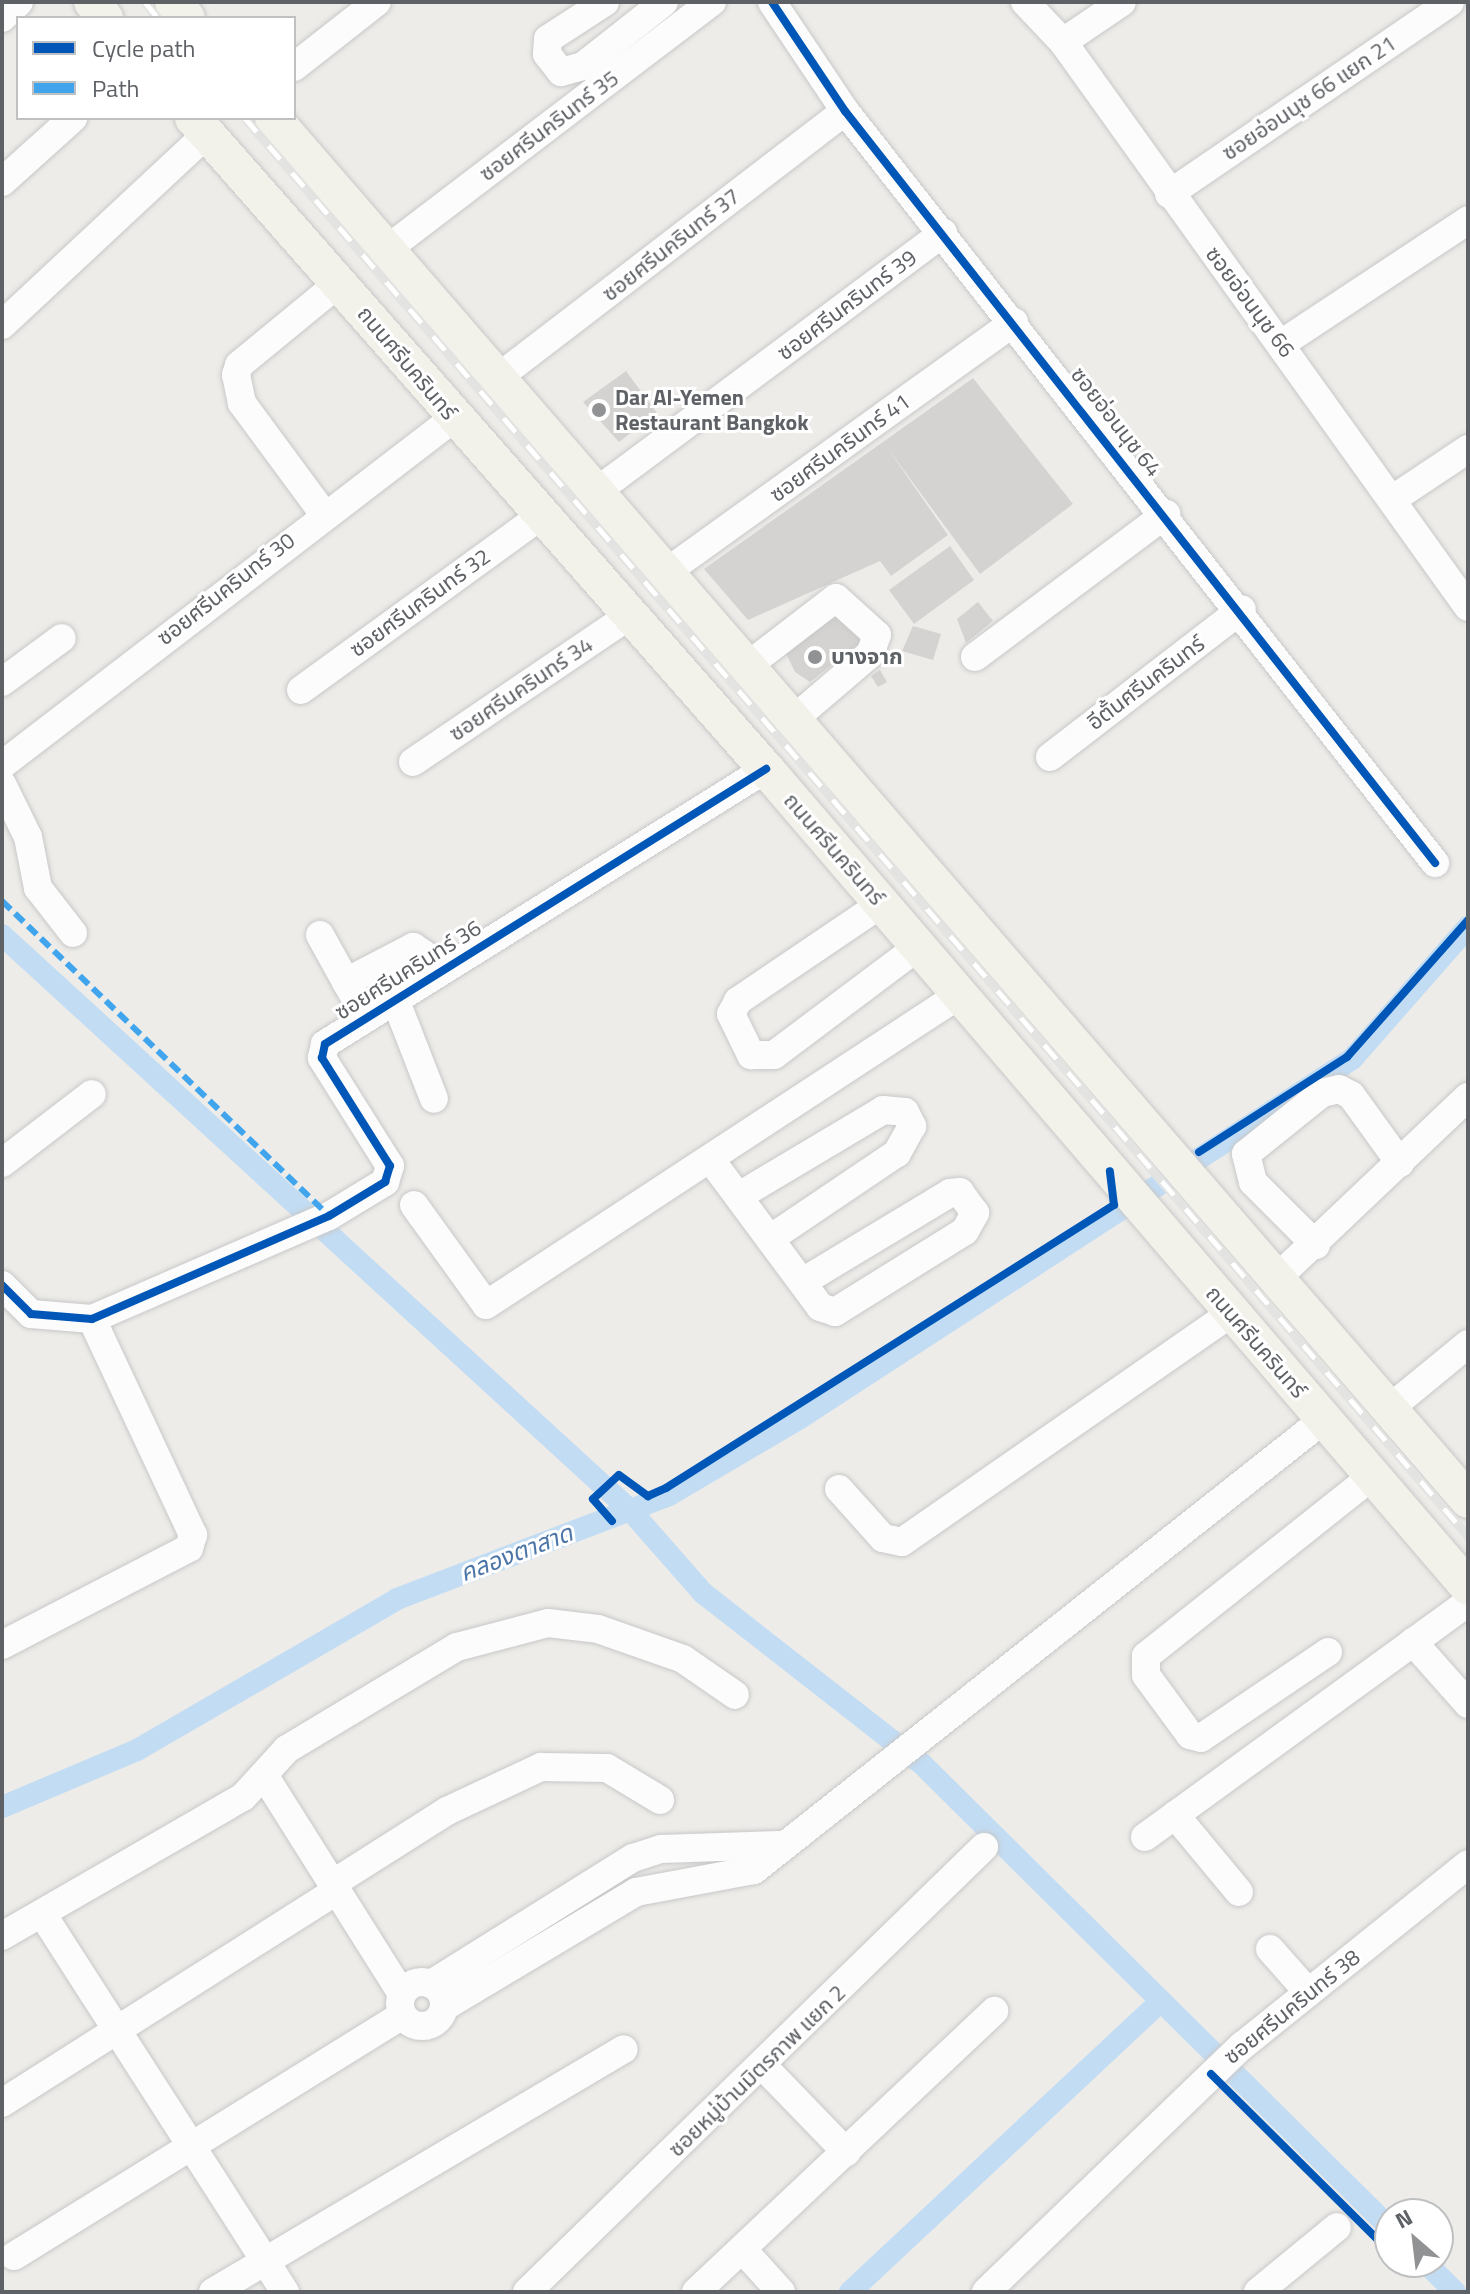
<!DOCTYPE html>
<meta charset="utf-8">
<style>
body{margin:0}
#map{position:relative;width:1470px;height:2294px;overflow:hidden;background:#edece9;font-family:"Titillium Web","Noto Sans Thai",sans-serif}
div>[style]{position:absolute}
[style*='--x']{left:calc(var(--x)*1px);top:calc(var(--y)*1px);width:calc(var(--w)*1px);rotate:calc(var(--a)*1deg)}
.canal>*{height:22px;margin:-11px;padding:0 11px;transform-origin:11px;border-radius:11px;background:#c2dcf3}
.building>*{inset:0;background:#d4d3d1}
.roads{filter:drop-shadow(0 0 2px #c8c8c8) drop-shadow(0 0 2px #c8c8c8)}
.minor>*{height:28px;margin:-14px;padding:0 14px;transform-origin:14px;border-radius:14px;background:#fcfcfc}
.minor>.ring{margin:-14px;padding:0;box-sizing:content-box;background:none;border:28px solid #fcfcfc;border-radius:50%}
.major>*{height:36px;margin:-18px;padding:0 18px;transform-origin:18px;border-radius:18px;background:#f2f1ea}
.rail>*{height:9px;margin-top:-4.5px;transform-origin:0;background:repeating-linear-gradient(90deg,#fff 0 18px,#e3e3e2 0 36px);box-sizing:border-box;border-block:2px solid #e3e3e2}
.quiet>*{height:6px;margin-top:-3px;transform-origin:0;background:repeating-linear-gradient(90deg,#41a5ee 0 12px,transparent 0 18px)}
.cycleway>*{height:8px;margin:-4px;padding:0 4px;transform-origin:4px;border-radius:4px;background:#0057b8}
.dots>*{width:22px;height:22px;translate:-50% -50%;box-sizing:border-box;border:4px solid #fff;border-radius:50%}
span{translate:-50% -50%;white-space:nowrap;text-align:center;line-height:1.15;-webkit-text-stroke:6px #fff;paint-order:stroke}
.street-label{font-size:22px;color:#5e6165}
.poi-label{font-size:22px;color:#5e6165;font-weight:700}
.left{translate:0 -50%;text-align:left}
.water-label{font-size:24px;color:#4c76a8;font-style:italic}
.frame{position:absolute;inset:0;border:4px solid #5e6165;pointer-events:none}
.legend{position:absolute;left:16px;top:16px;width:280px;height:104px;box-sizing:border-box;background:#fff;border:2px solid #bfc0c1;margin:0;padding:10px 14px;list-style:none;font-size:24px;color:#5e6165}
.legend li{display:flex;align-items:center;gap:16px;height:40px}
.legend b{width:40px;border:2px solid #bfc0c1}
.north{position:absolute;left:1374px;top:2198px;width:80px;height:80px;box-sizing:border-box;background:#fff;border:2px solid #bfc0c1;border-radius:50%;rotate:332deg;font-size:22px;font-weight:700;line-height:32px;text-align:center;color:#5e6165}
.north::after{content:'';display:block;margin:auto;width:28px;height:36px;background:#909293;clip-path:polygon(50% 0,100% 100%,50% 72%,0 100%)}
</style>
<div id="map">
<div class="canal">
<div style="--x:2;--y:935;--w:853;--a:42.48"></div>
<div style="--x:631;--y:1511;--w:109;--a:48.7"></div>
<div style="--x:703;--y:1593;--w:278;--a:38"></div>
<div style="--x:922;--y:1764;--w:659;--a:44.75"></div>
<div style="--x:2;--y:1807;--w:147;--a:-22.9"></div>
<div style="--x:137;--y:1750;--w:301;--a:-30.1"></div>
<div style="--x:397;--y:1599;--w:291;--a:-20.9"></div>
<div style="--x:669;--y:1495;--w:152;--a:-30.4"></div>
<div style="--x:800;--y:1418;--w:658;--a:-33.04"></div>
<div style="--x:1352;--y:1059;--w:176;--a:-48.7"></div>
<div style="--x:1425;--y:2262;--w:42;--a:45"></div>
<div style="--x:850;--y:2292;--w:426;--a:-43.1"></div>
</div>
<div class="building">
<div style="clip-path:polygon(626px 371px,657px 413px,619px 442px,583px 402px)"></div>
<div style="clip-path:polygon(973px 378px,1073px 504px,980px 574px,886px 446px,948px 535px,891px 576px,880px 561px,748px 620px,704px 569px)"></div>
<div style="clip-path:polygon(950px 546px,974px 580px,914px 624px,889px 590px)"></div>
<div style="clip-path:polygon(978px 602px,993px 621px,966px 643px,957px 619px)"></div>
<div style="clip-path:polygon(836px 604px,871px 634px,810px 682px,795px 672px,781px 643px)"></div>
<div style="clip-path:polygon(913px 626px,941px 634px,933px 660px,902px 651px)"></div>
<div style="clip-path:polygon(880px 670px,887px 682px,878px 687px,871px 676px)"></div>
</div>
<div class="roads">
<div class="minor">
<div style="--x:605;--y:2;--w:68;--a:147"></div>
<div style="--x:548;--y:39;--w:15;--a:94"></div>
<div style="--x:547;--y:54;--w:23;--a:52"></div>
<div style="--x:561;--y:72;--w:23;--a:-15"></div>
<div style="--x:583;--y:66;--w:103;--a:-38.3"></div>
<div style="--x:772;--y:2;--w:131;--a:56.2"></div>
<div style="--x:845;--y:111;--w:956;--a:51.88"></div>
<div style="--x:1025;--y:2;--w:55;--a:46.5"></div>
<div style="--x:1063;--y:42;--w:695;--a:54.37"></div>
<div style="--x:2;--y:18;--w:23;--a:-43"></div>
<div style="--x:1063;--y:42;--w:71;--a:-34.1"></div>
<div style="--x:294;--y:67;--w:105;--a:-38.1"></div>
<div style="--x:2;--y:182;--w:96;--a:-42"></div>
<div style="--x:1169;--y:194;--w:340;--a:-34.3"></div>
<div style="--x:386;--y:250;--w:410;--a:-37.3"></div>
<div style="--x:2;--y:325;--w:280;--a:-43"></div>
<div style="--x:1281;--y:344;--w:224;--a:-33.5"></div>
<div style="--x:496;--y:379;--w:440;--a:-37.5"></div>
<div style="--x:597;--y:491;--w:432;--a:-36.7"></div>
<div style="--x:1396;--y:497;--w:87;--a:-33.7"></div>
<div style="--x:323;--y:513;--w:137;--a:-126.4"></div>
<div style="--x:242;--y:403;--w:29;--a:-102"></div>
<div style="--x:236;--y:375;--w:10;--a:-73"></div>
<div style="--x:239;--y:365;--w:129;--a:-39.4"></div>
<div style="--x:665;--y:573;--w:430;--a:-35.7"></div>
<div style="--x:975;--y:657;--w:239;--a:-36.8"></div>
<div style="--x:746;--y:667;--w:113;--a:-37.5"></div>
<div style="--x:836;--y:598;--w:55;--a:42.1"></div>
<div style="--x:877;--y:635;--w:20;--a:110"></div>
<div style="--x:870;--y:654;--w:101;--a:139.4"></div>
<div style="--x:2;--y:682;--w:74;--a:-36.3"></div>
<div style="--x:301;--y:690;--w:294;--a:-36"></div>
<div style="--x:1050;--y:757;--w:242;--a:-37.6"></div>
<div style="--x:413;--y:762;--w:262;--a:-34.1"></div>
<div style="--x:2;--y:765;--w:570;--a:-37.51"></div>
<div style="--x:2;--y:784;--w:59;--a:63.9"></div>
<div style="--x:28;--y:837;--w:52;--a:78.9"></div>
<div style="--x:38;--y:888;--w:57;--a:52.1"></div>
<div style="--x:881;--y:904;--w:173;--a:145.9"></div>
<div style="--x:738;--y:1001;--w:15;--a:118"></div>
<div style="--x:731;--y:1014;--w:46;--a:64"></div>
<div style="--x:751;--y:1055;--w:23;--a:0"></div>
<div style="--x:774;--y:1055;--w:180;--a:-36.9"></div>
<div style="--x:320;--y:935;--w:54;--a:61"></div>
<div style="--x:395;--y:999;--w:107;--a:68.7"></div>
<div style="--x:366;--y:1017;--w:40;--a:-119.7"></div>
<div style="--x:346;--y:982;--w:76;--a:-27.6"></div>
<div style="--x:413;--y:947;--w:38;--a:33"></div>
<div style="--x:711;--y:1160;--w:183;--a:53.4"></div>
<div style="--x:820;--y:1307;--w:16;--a:18"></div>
<div style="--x:835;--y:1312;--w:153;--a:-31.9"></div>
<div style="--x:965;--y:1231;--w:21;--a:-61"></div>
<div style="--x:975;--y:1213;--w:26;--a:-126"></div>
<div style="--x:960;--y:1192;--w:10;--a:174"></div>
<div style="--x:950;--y:1193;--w:170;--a:148.9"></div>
<div style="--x:2;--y:1163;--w:113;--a:-37.5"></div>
<div style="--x:739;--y:1196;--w:168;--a:-30.8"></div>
<div style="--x:883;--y:1110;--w:22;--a:5"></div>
<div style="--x:905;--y:1112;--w:16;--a:63"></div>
<div style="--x:912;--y:1126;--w:31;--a:119"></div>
<div style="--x:897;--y:1153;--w:152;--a:146"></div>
<div style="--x:414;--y:1205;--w:123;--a:54.2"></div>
<div style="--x:486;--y:1305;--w:566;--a:-33.24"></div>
<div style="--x:1316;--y:1245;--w:89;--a:-135"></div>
<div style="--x:1253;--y:1182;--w:29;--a:-104"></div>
<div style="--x:1246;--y:1154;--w:97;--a:-38.8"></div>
<div style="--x:1322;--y:1093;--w:17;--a:-13"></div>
<div style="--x:1339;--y:1089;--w:13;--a:27"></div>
<div style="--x:1351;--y:1095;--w:84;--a:54.2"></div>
<div style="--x:1278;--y:1277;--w:262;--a:-43.5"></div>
<div style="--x:2;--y:1285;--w:41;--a:45"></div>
<div style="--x:31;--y:1314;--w:61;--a:4.7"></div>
<div style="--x:92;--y:1319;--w:258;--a:-23.5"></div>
<div style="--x:329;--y:1216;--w:66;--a:-31.3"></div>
<div style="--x:385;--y:1182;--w:17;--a:-73"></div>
<div style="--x:390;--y:1166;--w:128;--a:-122.2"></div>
<div style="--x:322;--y:1058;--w:14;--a:-78"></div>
<div style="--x:325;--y:1044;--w:520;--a:-31.95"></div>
<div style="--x:1390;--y:1408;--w:101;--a:-39.4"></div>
<div style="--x:839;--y:1489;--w:66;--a:48.1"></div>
<div style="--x:883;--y:1538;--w:19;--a:12"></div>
<div style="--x:902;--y:1542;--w:402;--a:-34.8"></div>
<div style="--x:1413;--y:1642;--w:83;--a:48.4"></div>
<div style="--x:2;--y:1645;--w:211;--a:-27.4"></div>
<div style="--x:189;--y:1548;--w:14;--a:-73"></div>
<div style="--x:193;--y:1535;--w:238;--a:-115.1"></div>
<div style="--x:1328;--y:1652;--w:153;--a:145.9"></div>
<div style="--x:1201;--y:1738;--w:11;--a:-165"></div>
<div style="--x:1190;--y:1735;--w:74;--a:-126.3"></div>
<div style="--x:1146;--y:1675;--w:19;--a:-90"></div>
<div style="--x:1146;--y:1656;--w:289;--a:-38.5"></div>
<div style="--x:264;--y:1775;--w:259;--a:57.8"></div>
<div style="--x:1175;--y:1815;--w:100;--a:50.3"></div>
<div style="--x:1145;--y:1837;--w:399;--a:-36"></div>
<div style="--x:332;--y:1884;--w:136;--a:-32.4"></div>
<div style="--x:447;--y:1811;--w:104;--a:-25.1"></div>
<div style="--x:541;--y:1767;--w:66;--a:0.9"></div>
<div style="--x:607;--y:1768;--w:62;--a:31.1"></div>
<div style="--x:43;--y:1915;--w:448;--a:57.3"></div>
<div style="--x:2;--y:1936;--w:278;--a:-30"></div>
<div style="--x:243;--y:1797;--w:65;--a:-47.5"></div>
<div style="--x:287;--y:1749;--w:198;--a:-31"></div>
<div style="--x:457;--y:1647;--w:94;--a:-14.8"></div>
<div style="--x:548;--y:1623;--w:50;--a:6.8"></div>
<div style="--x:598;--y:1629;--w:90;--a:19.4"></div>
<div style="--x:683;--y:1659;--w:63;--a:34.7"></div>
<div style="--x:1270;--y:1949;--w:57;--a:48.5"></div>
<div class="ring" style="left:400px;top:1982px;width:16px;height:16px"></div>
<div style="--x:431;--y:1984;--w:238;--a:-32"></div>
<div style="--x:633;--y:1858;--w:29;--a:-18"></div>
<div style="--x:661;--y:1849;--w:118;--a:-1.9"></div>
<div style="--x:444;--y:2007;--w:224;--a:-30.9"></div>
<div style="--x:636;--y:1892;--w:120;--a:-10.6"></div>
<div style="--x:754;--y:1870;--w:725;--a:-38.34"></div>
<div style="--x:763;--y:2066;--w:120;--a:46"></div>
<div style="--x:2;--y:2103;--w:396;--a:-32.4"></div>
<div style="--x:742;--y:2249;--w:58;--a:47.8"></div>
<div style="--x:14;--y:2256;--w:457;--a:-31.8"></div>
<div style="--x:213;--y:2292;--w:477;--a:-30.6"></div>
<div style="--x:527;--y:2292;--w:638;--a:-44.24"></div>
<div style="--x:696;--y:2292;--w:410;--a:-43.3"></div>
<div style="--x:986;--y:2292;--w:355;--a:-43.9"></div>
<div style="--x:1242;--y:2046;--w:290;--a:-38.8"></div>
<div style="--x:1258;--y:2292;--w:102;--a:-39.4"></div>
</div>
<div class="major">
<div style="--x:92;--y:2;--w:21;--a:51"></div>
<div style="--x:173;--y:2;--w:21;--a:49"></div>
<div style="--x:193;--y:118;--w:867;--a:48.65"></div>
<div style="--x:766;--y:769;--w:1078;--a:49.36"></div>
<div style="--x:273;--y:118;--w:1827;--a:49.15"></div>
</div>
</div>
<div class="rail">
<div style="--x:145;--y:2;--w:21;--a:51"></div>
<div style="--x:245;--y:118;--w:1873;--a:49.22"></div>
</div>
<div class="quiet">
<div style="--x:2;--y:901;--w:454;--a:43.9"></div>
</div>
<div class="cycleway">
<div style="--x:772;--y:2;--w:131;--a:56.2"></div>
<div style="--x:845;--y:111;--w:956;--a:51.88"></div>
<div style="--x:1199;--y:1152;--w:176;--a:-32.7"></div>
<div style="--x:1347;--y:1057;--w:183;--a:-48.5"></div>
<div style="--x:2;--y:1285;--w:41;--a:45"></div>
<div style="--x:31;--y:1314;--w:61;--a:4.7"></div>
<div style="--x:92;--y:1319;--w:258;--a:-23.5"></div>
<div style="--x:329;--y:1216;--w:66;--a:-31.3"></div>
<div style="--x:385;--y:1182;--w:17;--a:-73"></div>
<div style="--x:390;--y:1166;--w:128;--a:-122.2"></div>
<div style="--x:322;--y:1058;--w:14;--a:-78"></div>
<div style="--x:325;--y:1044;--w:520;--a:-31.95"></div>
<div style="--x:612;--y:1521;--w:29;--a:-131"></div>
<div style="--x:593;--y:1499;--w:35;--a:-43"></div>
<div style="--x:619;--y:1475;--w:36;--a:36"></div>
<div style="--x:648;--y:1496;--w:20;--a:-24"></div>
<div style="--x:666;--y:1488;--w:530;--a:-32.28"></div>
<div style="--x:1114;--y:1205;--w:34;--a:-97"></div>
<div style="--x:1211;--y:2074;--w:252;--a:44.8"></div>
</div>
<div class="dots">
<div style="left:599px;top:410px;background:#909293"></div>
<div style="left:815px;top:657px;background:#909293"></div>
</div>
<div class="street-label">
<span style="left:1309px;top:98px;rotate:-34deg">ซอยอ่อนนุช 66 แยก 21</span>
<span style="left:549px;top:126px;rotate:-37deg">ซอยศรีนครินทร์ 35</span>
<span style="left:671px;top:245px;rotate:-38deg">ซอยศรีนครินทร์ 37</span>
<span style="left:1250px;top:302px;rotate:53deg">ซอยอ่อนนุช 66</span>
<span style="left:847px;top:305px;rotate:-37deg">ซอยศรีนครินทร์ 39</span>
<span style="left:407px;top:363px;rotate:50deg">ถนนศรีนครินทร์</span>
<span style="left:1116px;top:422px;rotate:52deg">ซอยอ่อนนุช 64</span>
<span style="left:840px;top:448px;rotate:-36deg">ซอยศรีนครินทร์ 41</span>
<span style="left:226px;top:589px;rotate:-38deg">ซอยศรีนครินทร์ 30</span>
<span style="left:420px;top:603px;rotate:-36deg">ซอยศรีนครินทร์ 32</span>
<span style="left:1146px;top:683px;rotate:-37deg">อีตั้นศรีนครินทร์</span>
<span style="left:521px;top:689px;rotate:-34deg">ซอยศรีนครินทร์ 34</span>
<span style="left:834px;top:849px;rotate:49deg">ถนนศรีนครินทร์</span>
<span style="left:408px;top:970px;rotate:-32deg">ซอยศรีนครินทร์ 36</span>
<span style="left:1256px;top:1342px;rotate:49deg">ถนนศรีนครินทร์</span>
<span style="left:1292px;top:2007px;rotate:-39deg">ซอยศรีนครินทร์ 38</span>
<span style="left:757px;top:2071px;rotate:-44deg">ซอยหมู่บ้านมิตรภาพ แยก 2</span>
</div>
<div class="poi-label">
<span class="left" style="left:615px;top:410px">Dar Al-Yemen<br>Restaurant Bangkok</span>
<span class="left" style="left:831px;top:657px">บางจาก</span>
</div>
<div class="water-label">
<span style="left:516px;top:1553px;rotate:-21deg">คลองตาสาด</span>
</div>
<div class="frame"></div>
<ul class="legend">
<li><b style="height:10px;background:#0057b8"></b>Cycle path</li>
<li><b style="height:10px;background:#41a5ee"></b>Path</li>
</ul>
<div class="north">N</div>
</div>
